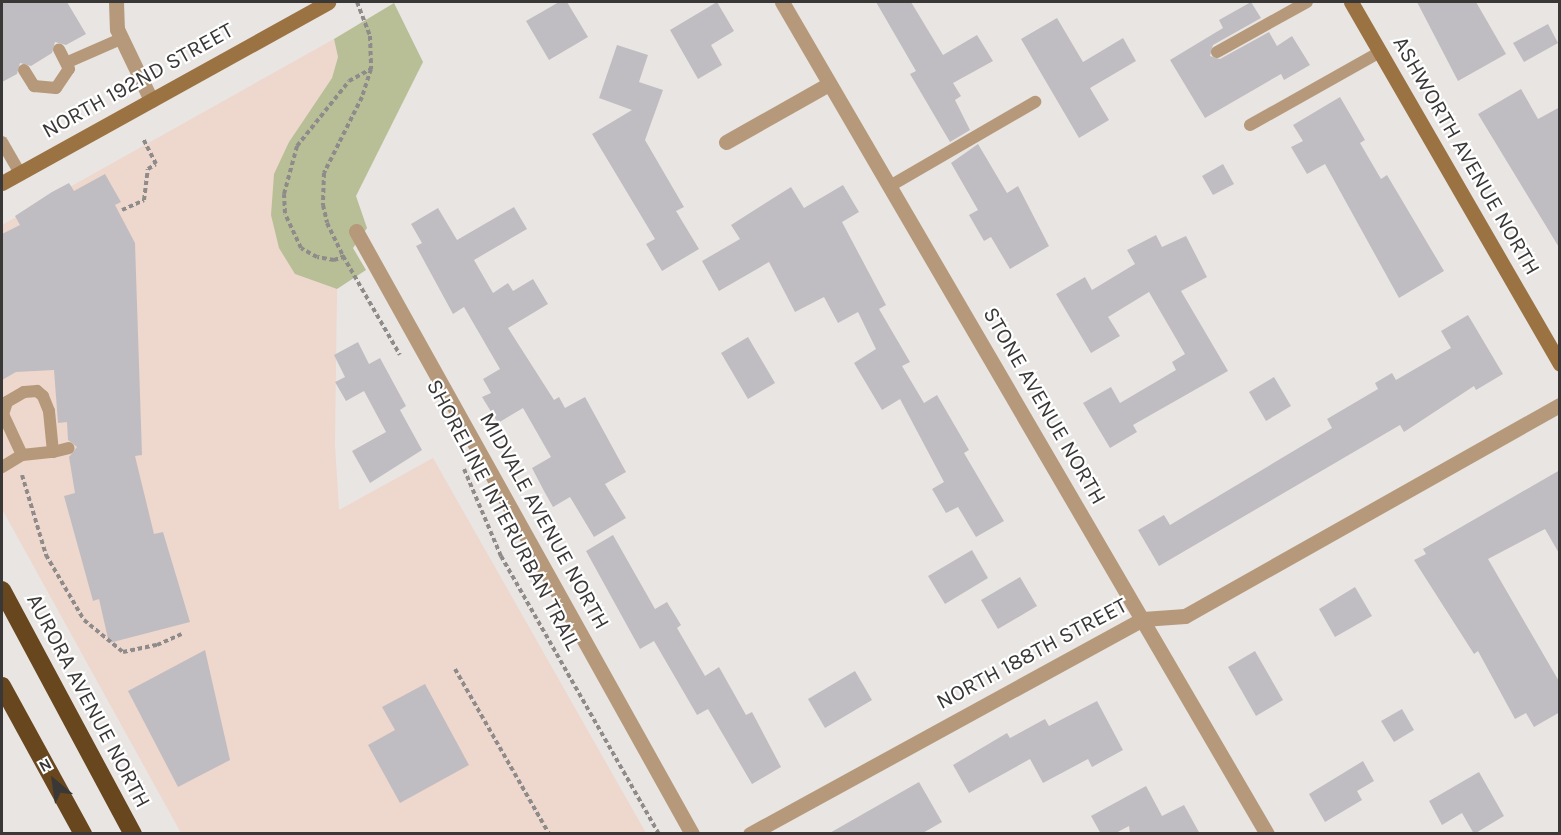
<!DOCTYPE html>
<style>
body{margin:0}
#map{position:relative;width:1561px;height:835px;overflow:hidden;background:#e9e5e2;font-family:Karla,sans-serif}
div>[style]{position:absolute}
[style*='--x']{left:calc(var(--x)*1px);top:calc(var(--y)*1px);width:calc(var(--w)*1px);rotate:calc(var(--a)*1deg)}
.commercial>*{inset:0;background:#eed7cc}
.green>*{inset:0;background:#b8bf96}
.building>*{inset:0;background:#c0bdc2}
.path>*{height:4px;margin-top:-2px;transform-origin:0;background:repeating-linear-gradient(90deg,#8e8b8a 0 4.5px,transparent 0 7.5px)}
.lane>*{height:12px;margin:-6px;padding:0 6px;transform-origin:6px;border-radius:6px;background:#b5997a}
.street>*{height:15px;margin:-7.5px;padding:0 7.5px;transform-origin:7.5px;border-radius:7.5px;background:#b5997a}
.secondary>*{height:15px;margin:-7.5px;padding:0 7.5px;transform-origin:7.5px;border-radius:7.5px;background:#9b7343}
.highway>*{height:18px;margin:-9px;padding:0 9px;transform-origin:9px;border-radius:9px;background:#68461e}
span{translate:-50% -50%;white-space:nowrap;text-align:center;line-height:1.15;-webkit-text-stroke:4.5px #fff;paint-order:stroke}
.street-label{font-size:22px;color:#393837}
.frame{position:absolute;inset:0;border:3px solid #393837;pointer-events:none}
.north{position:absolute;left:24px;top:751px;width:60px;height:60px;-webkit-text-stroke:4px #fff;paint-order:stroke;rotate:331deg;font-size:16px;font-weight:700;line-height:24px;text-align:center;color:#393837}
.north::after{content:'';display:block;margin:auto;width:21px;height:27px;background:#393837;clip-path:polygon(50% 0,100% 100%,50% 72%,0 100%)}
</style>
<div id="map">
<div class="commercial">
<div style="clip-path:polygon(334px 39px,338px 57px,332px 78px,289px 142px,295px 274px,337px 289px,335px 445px,339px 510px,433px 458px,646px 833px,181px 833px,2px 509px,2px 225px)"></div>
</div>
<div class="green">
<div style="clip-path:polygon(394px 3px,423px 62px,356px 196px,367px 228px,353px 248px,366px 270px,337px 289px,295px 274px,279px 248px,271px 215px,274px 174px,289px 142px,332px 78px,338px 57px,334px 39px)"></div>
</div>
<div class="building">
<div style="clip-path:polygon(2px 2px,67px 2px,86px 34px,66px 45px,55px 42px,52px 53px,31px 66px,20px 63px,17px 74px,2px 82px)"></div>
<div style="clip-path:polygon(559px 2px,567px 2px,588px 37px,549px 60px,526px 21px)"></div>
<div style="clip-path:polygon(717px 2px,734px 31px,711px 45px,722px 65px,698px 79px,670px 30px)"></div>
<div style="clip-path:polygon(876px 2px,911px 2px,943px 55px,977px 35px,993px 61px,953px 83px,961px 96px,955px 100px,970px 130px,950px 142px,910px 74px,916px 71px)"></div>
<div style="clip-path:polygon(1251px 2px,1261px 18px,1213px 45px,1210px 56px,1220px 59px,1269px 32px,1277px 46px,1292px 36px,1310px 65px,1284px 80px,1281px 74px,1205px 118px,1170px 60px,1223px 28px,1219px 20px)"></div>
<div style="clip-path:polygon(1417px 2px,1476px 2px,1506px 54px,1458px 81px)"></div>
<div style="clip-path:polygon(1057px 18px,1083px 62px,1123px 38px,1136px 61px,1090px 88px,1109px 120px,1079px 138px,1021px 39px)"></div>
<div style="clip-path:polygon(1548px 24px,1558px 43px,1524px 62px,1513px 43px)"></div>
<div style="clip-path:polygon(617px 45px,648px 55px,639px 82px,663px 90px,645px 140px,684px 207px,676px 211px,699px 249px,662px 271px,646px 244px,655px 239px,592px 134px,632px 110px,599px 98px)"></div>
<div style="clip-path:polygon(1521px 89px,1538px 119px,1560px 107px,1560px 249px,1478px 114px)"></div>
<div style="clip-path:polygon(1340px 97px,1365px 140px,1360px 143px,1381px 179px,1387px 175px,1444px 271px,1399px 298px,1325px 164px,1307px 174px,1291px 147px,1303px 141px,1293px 125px)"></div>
<div style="clip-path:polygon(978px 144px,1007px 193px,1018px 186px,1049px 246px,1010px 269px,991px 237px,984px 241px,969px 215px,978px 210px,951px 163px)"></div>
<div style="clip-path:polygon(1223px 164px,1234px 184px,1213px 195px,1202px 176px)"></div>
<div style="clip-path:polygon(105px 174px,121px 202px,115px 205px,135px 243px,142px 455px,135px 456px,154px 534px,163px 532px,190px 622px,109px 643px,99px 599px,93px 601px,64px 496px,75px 493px,69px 457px,77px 447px,68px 440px,67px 422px,58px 423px,54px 370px,16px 372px,2px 380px,2px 234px,20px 225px,15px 216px,52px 192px,69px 183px,74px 191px)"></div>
<div style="clip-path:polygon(843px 185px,859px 212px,842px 222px,886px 305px,879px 309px,910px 362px,902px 366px,924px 403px,937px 395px,969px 450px,964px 453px,1004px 521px,976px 537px,958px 507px,946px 513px,932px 489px,944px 482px,900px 399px,882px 410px,854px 363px,876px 349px,858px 312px,838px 323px,824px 297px,795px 312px,769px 262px,719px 291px,702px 261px,740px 239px,731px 225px,791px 187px,804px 208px)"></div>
<div style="clip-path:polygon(514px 207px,527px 229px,474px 260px,493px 293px,508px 283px,513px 291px,533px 279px,548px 304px,508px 328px,554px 400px,559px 397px,565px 408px,585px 397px,626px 472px,605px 484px,626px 518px,594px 537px,570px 497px,553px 507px,544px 491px,532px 468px,551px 457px,523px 408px,498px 423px,482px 397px,491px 393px,483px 379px,500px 369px,464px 307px,453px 314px,416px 246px,422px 243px,411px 224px,438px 208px,457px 240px)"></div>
<div style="clip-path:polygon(1156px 235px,1162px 247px,1186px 236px,1207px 277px,1181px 291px,1228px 371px,1133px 425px,1137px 432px,1110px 448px,1083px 403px,1111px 387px,1120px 403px,1176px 370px,1172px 362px,1185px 354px,1149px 292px,1108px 317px,1120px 336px,1091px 353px,1056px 294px,1085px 277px,1092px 290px,1135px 264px,1127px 250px)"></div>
<div style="clip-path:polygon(1468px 315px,1503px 374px,1476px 390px,1474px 386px,1404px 432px,1400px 425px,1159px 566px,1138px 530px,1164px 515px,1170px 525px,1332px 428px,1327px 419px,1378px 389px,1375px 383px,1392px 373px,1396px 380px,1451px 348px,1441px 331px)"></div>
<div style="clip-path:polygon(748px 337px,775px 383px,748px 399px,721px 353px)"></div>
<div style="clip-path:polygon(358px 342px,369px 364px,380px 358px,406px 406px,400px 410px,422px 450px,370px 483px,352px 451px,386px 432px,364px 391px,346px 401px,335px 382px,345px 377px,334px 355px)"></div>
<div style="clip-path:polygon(1274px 377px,1291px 406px,1266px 421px,1249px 392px)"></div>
<div style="clip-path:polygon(1560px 470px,1560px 555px,1545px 529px,1488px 559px,1560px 683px,1560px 712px,1534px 727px,1526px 713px,1515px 719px,1478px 651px,1474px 654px,1414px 560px,1426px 554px,1423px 549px)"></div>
<div style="clip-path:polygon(613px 535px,655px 609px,667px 602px,681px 625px,677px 628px,705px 676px,719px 667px,746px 715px,752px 712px,781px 767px,752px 784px,708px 709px,697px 715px,654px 641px,640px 649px,586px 551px)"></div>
<div style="clip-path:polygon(972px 550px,988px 578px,945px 604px,928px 576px)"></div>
<div style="clip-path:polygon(1020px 577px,1037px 606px,998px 629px,981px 600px)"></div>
<div style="clip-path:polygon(1355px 587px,1372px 616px,1335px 637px,1319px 609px)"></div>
<div style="clip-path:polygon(205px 650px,230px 760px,178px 787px,128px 691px)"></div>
<div style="clip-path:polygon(1255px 651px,1283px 700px,1256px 716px,1228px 667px)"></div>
<div style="clip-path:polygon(855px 671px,872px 700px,825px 728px,808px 699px)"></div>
<div style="clip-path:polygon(425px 684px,469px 765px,400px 803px,368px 745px,395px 730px,382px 707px)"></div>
<div style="clip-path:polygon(1097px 701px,1123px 750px,1092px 767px,1088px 759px,1043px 783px,1030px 759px,969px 793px,953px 765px,1007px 733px,1010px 738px,1045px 719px,1049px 726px)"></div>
<div style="clip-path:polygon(1402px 709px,1414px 730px,1394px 742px,1381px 721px)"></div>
<div style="clip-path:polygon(1363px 761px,1374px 781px,1357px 791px,1362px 800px,1325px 822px,1309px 794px)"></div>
<div style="clip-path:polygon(1479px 772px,1504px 816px,1474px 834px,1462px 813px,1442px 825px,1429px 801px)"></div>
<div style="clip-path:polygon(919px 782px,942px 822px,921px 834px,828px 834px)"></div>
<div style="clip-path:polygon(1146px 786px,1162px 816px,1184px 805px,1200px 834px,1130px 834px,1129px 826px,1114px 834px,1101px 834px,1091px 816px)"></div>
</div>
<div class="path">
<div style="--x:357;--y:2;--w:36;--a:69"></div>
<div style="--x:370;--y:36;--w:33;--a:88"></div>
<div style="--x:371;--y:69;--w:29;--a:108"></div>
<div style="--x:362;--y:97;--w:85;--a:116.6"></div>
<div style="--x:324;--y:173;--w:32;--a:92"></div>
<div style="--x:323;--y:205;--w:18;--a:77"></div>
<div style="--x:327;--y:223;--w:37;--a:64"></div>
<div style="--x:343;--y:256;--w:114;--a:60.1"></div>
<div style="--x:122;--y:210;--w:24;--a:-24"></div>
<div style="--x:144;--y:200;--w:31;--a:-83"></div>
<div style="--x:148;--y:169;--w:9;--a:-32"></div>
<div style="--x:156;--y:164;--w:28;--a:-117"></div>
<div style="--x:345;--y:256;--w:12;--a:160"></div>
<div style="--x:334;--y:260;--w:17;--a:-170"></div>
<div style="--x:317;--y:257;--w:18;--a:-151"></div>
<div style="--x:301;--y:248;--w:38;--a:-115"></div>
<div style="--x:285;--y:213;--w:19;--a:-93"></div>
<div style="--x:284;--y:194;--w:50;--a:-74.8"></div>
<div style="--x:297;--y:146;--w:83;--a:-51.3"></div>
<div style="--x:349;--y:81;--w:25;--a:-29"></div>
<div style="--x:464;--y:469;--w:95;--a:67"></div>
<div style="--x:501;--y:556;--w:320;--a:60.4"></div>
<div style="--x:22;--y:475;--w:84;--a:73.3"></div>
<div style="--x:46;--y:555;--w:75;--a:59.7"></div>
<div style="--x:84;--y:620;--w:50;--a:39.4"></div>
<div style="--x:123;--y:652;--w:35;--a:-12"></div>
<div style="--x:157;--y:645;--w:27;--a:-24"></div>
<div style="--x:455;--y:669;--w:190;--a:60.3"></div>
</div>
<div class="lane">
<div style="--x:1217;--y:52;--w:103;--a:-29.1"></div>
<div style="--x:68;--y:62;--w:58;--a:-23.5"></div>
<div style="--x:24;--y:70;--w:19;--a:58"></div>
<div style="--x:34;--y:86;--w:22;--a:5"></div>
<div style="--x:56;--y:88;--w:23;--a:-56"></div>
<div style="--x:69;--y:69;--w:22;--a:-117"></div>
<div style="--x:1250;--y:125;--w:149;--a:-29.3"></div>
<div style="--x:2;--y:142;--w:36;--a:60"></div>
<div style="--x:890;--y:186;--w:168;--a:-30.1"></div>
<div style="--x:53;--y:452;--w:16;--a:-14"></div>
<div style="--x:2;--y:467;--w:23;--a:-31"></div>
<div style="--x:22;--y:455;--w:31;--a:-6"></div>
<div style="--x:53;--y:452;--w:41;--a:-95.6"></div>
<div style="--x:49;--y:411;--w:16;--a:-112"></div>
<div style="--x:43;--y:396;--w:8;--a:-140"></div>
<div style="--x:37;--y:391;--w:13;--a:176"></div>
<div style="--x:24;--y:392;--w:20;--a:150"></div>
<div style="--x:7;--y:402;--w:13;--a:108"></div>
<div style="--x:3;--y:414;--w:45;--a:65.1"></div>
</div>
<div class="street">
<div style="--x:116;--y:2;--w:27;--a:88"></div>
<div style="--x:117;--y:29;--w:79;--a:64.4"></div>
<div style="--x:782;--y:2;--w:963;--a:59.76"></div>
<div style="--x:726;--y:142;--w:118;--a:-29.4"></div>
<div style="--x:356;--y:231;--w:690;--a:60.87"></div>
<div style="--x:750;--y:834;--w:448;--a:-28.7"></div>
<div style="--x:1143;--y:619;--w:42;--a:-4.1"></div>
<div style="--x:1185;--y:616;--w:430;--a:-29.4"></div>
</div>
<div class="secondary">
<div style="--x:1351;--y:2;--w:418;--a:60"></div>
<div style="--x:2;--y:183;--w:373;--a:-29"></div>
</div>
<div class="highway">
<div style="--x:2;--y:590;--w:277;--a:61.8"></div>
<div style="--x:2;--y:686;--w:169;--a:61.3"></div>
</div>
<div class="street-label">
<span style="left:138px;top:81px;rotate:-29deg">NORTH 192ND STREET</span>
<span style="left:1466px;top:156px;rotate:60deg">ASHWORTH AVENUE NORTH</span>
<span style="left:1044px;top:406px;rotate:60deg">STONE AVENUE NORTH</span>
<span style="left:503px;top:515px;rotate:62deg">SHORELINE INTERURBAN TRAIL</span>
<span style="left:544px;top:521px;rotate:61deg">MIDVALE AVENUE NORTH</span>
<span style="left:1032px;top:654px;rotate:-28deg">NORTH 188TH STREET</span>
<span style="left:88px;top:701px;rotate:62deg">AURORA AVENUE NORTH</span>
</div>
<div class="frame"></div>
<div class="north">N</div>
</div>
